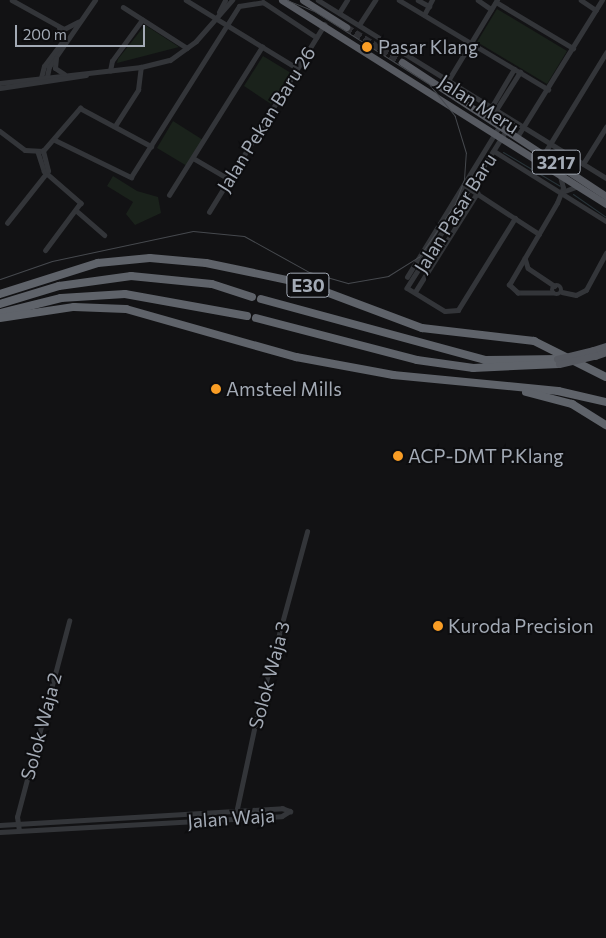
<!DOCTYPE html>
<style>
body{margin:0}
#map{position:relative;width:606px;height:938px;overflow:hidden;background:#121214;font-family:Commissioner,sans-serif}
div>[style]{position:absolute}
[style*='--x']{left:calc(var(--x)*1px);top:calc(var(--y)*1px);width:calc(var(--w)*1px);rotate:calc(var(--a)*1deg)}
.green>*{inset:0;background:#1a221b}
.stream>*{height:1px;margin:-0.5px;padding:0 0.5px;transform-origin:0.5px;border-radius:0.5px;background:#283338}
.trunk-tunnel>*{height:7px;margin-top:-3.5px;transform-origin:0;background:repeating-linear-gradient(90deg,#2f3034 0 7px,transparent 0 10.5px)}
.minor>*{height:4.5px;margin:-2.25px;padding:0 2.25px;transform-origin:2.25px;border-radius:2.25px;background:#333539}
.minor>.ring{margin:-2.25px;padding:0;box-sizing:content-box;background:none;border:4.5px solid #333539;border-radius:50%}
.tertiary>*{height:5px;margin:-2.5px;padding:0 2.5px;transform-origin:2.5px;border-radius:2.5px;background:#333539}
.trunk>*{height:7px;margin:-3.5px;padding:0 3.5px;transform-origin:3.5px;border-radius:3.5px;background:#575a61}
.motorway>*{height:8px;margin:-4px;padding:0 4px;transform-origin:4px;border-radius:4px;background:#5f636a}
.tram>*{height:1px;margin:-0.5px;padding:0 0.5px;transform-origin:0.5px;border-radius:0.5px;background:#46494e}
.trunk-bridge>*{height:7px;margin:-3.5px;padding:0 3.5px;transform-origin:3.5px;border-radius:3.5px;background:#575a61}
.dots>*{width:14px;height:14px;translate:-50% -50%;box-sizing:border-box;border:2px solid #0d0d0f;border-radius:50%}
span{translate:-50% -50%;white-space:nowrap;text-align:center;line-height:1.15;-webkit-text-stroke:4px #0d0d0f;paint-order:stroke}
.shield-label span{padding:1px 4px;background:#0d0d0f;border:1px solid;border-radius:4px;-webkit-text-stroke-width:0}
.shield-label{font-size:18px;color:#a3aab5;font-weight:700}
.poi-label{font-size:19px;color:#a3aab5}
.left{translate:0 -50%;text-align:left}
.street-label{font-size:19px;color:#a3aab5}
.scale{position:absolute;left:15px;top:25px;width:130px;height:22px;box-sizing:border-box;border:2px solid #a3aab5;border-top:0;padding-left:6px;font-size:15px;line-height:18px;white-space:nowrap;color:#a3aab5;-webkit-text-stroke:4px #0d0d0f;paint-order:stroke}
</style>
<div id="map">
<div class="green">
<div style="clip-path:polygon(497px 9px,567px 51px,547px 84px,477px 42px)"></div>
<div style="clip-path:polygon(145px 25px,179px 47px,117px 63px,118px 59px)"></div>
<div style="clip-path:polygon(263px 56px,291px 73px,271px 104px,244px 86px)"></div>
<div style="clip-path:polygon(173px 121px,203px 140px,187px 166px,157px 148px)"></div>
<div style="clip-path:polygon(113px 176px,137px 191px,158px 197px,161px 213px,135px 225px,126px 214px,133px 202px,107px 186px)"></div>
</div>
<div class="stream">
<div style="--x:503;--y:152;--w:66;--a:30.8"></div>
<div style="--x:573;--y:194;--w:40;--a:34.9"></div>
</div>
<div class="trunk-tunnel">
<div style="--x:346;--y:27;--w:66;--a:32"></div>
</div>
<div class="minor">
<div style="--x:12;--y:0;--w:60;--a:29.1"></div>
<div style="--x:64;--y:29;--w:16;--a:-27"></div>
<div style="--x:186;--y:0;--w:130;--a:31.5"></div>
<div style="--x:318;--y:0;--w:339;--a:31.7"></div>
<div style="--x:399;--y:0;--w:174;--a:30.9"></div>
<div style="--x:418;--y:0;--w:13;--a:29"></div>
<div style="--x:478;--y:0;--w:16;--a:35"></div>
<div style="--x:581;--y:0;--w:18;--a:34"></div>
<div style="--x:496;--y:2;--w:90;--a:30.9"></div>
<div style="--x:123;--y:7;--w:76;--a:32.6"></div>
<div style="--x:339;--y:13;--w:15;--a:-58"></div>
<div style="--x:424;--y:15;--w:17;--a:-62"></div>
<div style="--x:359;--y:25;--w:30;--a:-57"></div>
<div style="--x:110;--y:71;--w:10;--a:-79"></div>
<div style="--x:112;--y:61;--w:51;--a:-53.8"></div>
<div style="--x:46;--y:81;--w:14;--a:-78"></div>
<div style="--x:49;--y:67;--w:81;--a:-55.5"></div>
<div style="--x:40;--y:82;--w:16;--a:-76"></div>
<div style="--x:44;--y:66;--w:31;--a:-53"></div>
<div style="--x:63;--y:41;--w:14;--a:-107"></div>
<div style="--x:443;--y:89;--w:104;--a:-58.8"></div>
<div style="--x:491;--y:108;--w:45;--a:-59.5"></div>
<div style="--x:496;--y:110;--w:45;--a:-57.7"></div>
<div style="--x:115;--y:126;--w:43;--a:-57.4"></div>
<div style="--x:138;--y:90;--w:23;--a:-83"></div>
<div style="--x:507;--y:130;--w:187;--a:122.3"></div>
<div style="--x:407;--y:288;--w:44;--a:31.2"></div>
<div style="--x:445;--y:311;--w:13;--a:-4"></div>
<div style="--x:458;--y:310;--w:108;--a:-58.2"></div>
<div style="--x:0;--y:131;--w:31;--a:37"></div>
<div style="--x:25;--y:150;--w:18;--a:3"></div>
<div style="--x:43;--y:151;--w:57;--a:-49.3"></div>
<div style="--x:80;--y:108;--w:81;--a:28.2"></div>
<div style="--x:517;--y:137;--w:161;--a:-58.2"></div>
<div style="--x:55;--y:140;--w:85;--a:26"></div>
<div style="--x:131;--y:177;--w:202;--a:-57.7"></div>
<div style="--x:239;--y:6;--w:24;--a:-9"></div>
<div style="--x:263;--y:2;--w:64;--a:33.4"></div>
<div style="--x:494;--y:151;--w:132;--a:32"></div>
<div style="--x:38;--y:152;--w:20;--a:72"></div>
<div style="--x:44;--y:171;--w:49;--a:40.9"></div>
<div style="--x:81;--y:203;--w:59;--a:126.7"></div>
<div style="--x:544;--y:154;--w:119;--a:-58.5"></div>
<div style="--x:193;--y:158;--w:42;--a:30.3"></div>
<div style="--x:583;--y:164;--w:44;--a:-58.1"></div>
<div style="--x:467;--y:187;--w:86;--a:33.1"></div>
<div style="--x:562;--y:192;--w:15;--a:-20"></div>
<div style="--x:169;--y:195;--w:175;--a:-57.9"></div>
<div style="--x:78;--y:212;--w:35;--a:41"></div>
<div style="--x:209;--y:212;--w:220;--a:-58.4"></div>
<div style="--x:7;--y:223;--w:66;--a:-51.7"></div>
<div style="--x:48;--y:171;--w:21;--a:-104"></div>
<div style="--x:525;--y:258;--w:10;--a:73"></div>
<div style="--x:528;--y:268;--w:32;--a:34"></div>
<div style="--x:407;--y:277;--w:178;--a:-58.5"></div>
<div class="ring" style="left:552px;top:285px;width:5.5px;height:5.5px"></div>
<div style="--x:415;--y:292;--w:117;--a:-57.9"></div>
<div style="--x:562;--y:292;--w:14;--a:12"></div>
<div style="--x:576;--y:295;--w:11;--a:-27"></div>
<div style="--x:586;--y:290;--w:42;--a:-61.6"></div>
<div style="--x:553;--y:293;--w:35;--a:180"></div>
<div style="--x:518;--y:293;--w:12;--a:-138"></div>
<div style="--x:509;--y:285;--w:95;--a:-59.7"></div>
<div style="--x:557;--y:203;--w:16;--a:-68"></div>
<div style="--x:563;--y:188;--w:12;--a:-104"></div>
<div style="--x:235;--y:818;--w:109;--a:-77.9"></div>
<div style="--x:258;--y:711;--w:186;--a:-74.7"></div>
<div style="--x:0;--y:825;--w:283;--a:-3.4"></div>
<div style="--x:282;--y:808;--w:9;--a:21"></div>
<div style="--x:19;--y:831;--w:14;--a:-98"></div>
<div style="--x:17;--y:817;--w:203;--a:-75.1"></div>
<div style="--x:0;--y:832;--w:282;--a:-3.2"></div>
<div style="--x:282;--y:816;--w:9;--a:-32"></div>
</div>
<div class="tertiary">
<div style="--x:219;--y:12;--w:13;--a:-63"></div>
<div style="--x:56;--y:58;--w:10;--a:96"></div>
<div style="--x:55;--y:68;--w:11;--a:34"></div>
<div style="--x:0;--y:83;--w:142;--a:-6.5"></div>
<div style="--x:141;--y:67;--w:30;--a:-14"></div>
<div style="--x:170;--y:60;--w:32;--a:-36"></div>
<div style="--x:196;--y:41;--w:55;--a:-48.7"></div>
<div style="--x:0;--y:88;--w:87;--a:-8.6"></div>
</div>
<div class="trunk">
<div style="--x:282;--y:0;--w:383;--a:32.2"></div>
<div style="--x:303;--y:0;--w:51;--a:32.1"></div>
<div style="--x:402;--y:62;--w:244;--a:33.3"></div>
<div style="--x:593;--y:350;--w:14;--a:-17"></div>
<div style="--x:595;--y:356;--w:12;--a:-20"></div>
</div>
<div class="motorway">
<div style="--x:0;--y:294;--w:103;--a:-17.6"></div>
<div style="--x:98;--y:263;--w:52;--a:-5.5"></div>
<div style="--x:150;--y:258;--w:56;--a:5.1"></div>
<div style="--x:206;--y:263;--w:98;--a:11.8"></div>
<div style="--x:302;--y:283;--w:128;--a:20.6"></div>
<div style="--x:422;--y:328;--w:113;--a:6.6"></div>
<div style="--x:534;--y:341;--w:80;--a:26.6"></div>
<div style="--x:261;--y:299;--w:232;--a:15.2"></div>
<div style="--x:485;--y:360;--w:72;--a:-0.8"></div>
<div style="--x:0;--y:304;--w:62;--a:-17"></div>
<div style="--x:59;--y:286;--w:73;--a:-7.9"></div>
<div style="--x:131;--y:276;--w:81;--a:5.6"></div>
<div style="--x:212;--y:284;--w:42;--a:18"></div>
<div style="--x:1;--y:313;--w:62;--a:-14"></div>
<div style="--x:61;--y:298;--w:64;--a:-3.6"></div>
<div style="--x:125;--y:294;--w:124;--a:10.2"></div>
<div style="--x:0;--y:318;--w:75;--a:-8.5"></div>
<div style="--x:74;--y:307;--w:52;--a:2.2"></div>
<div style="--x:126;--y:309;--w:177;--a:15.8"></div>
<div style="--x:296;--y:357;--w:99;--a:10.5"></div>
<div style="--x:393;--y:375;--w:166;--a:5.5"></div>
<div style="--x:558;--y:391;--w:49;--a:12.9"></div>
<div style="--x:256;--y:318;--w:166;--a:14.6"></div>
<div style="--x:417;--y:360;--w:57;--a:8.1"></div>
<div style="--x:473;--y:368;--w:86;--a:-2.7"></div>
<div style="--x:526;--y:392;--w:48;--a:14.6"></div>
<div style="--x:572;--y:404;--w:40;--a:32"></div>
</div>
<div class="tram">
<div style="--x:0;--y:279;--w:55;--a:-19.1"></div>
<div style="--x:52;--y:261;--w:144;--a:-12"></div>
<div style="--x:193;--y:231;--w:51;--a:5.6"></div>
<div style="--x:244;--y:236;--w:74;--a:29"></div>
<div style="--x:309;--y:272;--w:41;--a:15.8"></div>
<div style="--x:348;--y:283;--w:41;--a:-9.9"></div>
<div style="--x:388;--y:276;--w:36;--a:-32"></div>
<div style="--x:419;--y:257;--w:64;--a:-55.8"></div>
<div style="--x:455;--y:204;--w:27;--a:-70"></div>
<div style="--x:464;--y:179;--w:26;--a:-86"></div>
<div style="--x:466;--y:153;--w:39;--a:-107"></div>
<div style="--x:455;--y:116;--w:41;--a:-129.1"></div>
<div style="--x:429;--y:84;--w:136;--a:-147.6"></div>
<div style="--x:314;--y:11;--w:29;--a:-158"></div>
</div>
<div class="trunk-bridge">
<div style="--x:557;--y:359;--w:37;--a:-14"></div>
<div style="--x:559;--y:364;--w:37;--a:-13"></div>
</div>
<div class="dots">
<div style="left:367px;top:47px;background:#f99d25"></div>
<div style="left:216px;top:389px;background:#f99d25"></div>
<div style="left:398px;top:456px;background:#f99d25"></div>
<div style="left:438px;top:626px;background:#f99d25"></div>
</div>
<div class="shield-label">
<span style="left:556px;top:162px">3217</span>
<span style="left:308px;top:285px">E30</span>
</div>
<div class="poi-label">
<span class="left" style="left:378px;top:47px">Pasar Klang</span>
<span class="left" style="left:226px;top:389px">Amsteel Mills</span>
<span class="left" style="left:408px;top:456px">ACP-DMT P.Klang</span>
<span class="left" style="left:448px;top:626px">Kuroda Precision</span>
</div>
<div class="street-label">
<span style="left:479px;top:104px;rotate:33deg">Jalan Meru</span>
<span style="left:266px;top:119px;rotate:-58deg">Jalan Pekan Baru 26</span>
<span style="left:455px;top:213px;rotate:-58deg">Jalan Pasar Baru</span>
<span style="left:269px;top:675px;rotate:-75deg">Solok Waja 3</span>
<span style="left:41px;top:726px;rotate:-75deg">Solok Waja 2</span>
<span style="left:231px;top:818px;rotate:-4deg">Jalan Waja</span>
</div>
<div class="scale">200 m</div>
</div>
